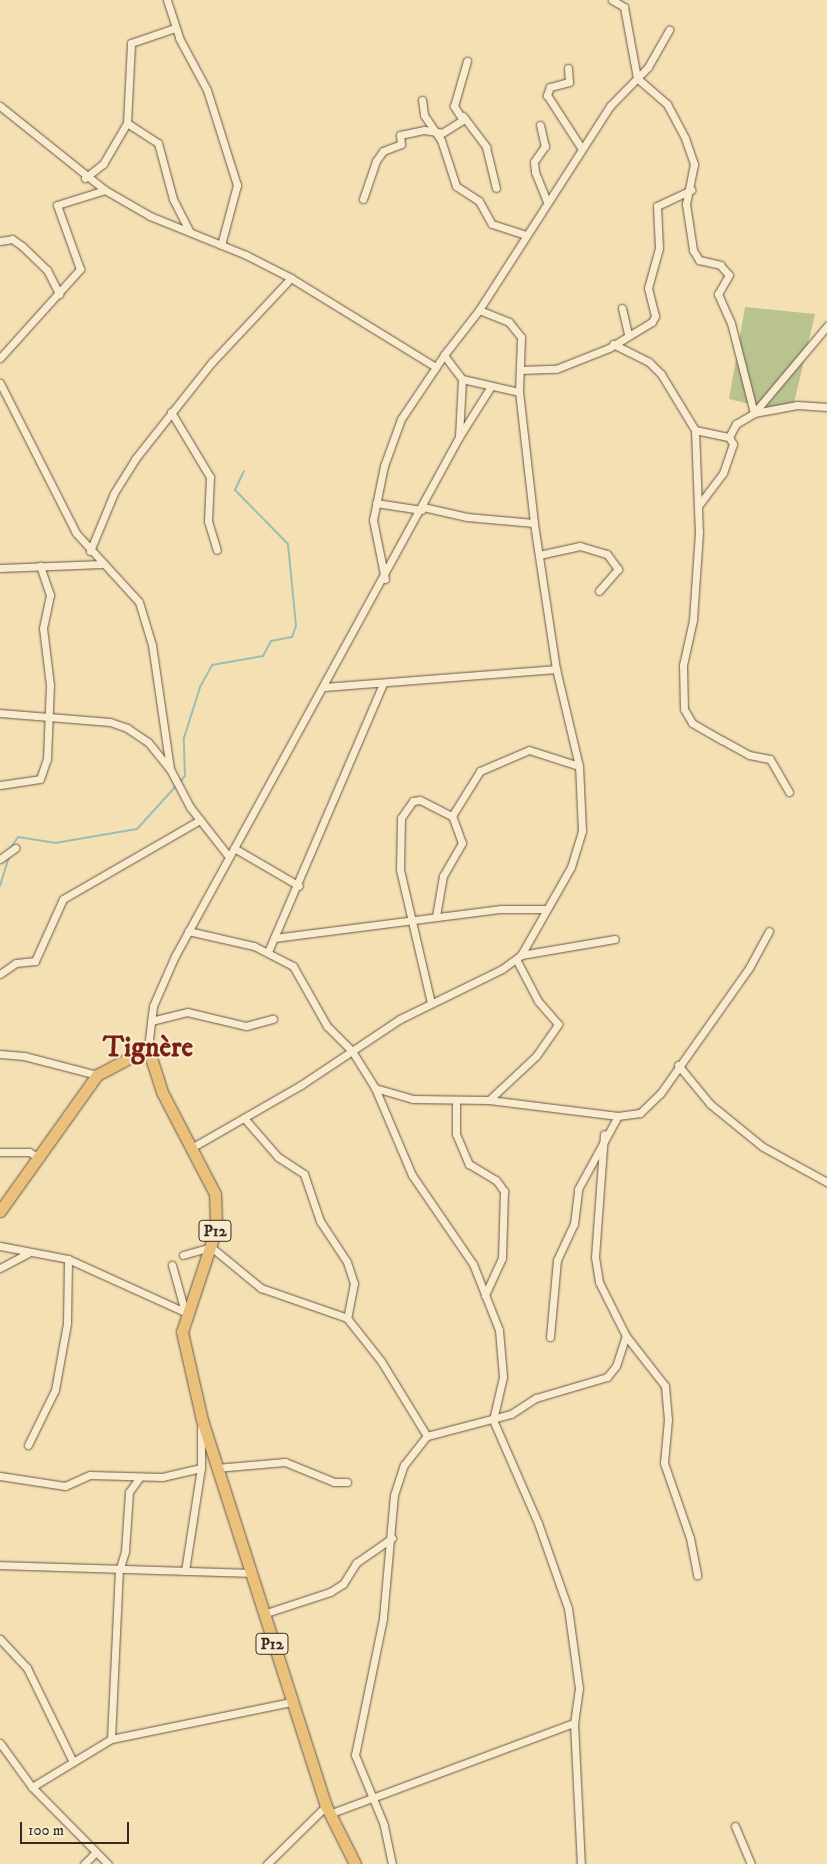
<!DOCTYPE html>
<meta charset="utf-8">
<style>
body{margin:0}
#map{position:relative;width:827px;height:1864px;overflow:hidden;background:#f5e0b3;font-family:"IM FELL DW Pica",serif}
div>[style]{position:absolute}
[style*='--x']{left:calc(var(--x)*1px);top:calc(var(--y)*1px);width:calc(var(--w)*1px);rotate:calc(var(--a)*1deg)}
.green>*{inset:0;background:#b8c38f}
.stream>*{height:2px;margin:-1px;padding:0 1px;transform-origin:1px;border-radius:1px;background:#9dbcb2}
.roads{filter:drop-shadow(0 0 1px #665848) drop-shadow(0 0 1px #665848)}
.minor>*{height:7px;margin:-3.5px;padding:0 3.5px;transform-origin:3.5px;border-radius:3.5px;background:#f8ebce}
.primary>*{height:11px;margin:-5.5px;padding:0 5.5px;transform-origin:5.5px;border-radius:5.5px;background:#eac07a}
span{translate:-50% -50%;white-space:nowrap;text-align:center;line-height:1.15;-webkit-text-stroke:4px #f8ebce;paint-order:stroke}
.shield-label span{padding:1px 4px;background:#f8ebce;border:1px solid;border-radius:4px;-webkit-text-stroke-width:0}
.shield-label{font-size:16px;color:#372a25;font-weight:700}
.town-label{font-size:28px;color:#7a1f14;font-weight:700}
.scale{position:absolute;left:20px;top:1822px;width:109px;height:22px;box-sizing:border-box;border:2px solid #372a25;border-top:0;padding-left:6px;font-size:15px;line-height:18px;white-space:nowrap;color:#372a25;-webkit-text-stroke:4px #f8ebce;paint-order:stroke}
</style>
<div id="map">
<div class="green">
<div style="clip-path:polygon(745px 307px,815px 314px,793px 407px,778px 411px,729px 399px)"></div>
</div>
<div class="stream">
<div style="--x:179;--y:783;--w:9;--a:-49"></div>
<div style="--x:185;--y:776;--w:38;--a:-92"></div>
<div style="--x:184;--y:738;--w:53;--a:-72.6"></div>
<div style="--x:200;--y:687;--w:25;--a:-61"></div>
<div style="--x:212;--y:665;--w:52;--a:-10"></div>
<div style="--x:263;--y:656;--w:17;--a:-62"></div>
<div style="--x:271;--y:641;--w:21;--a:-11"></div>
<div style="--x:292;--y:637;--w:12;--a:-70"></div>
<div style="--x:296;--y:626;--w:82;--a:-95.6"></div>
<div style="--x:288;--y:544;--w:76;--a:-134.5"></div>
<div style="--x:235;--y:490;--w:21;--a:-65"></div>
<div style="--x:10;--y:849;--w:14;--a:-56"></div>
<div style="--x:18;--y:837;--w:37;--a:9"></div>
<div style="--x:55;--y:843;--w:83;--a:-9.7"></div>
<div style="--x:137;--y:829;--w:58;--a:-47.8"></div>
<div style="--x:0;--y:886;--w:34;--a:-73"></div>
</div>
<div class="roads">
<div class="minor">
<div style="--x:167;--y:0;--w:40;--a:72"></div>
<div style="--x:179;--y:38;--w:59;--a:61.7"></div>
<div style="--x:207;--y:90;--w:100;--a:72.5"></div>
<div style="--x:237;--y:185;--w:62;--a:104.9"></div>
<div style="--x:612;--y:0;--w:14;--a:30"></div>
<div style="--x:624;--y:7;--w:72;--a:79.6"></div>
<div style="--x:637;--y:78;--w:40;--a:41"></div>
<div style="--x:667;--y:104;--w:38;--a:62"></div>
<div style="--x:685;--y:138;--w:28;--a:71"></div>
<div style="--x:694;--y:164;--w:41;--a:101.3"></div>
<div style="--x:686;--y:204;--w:47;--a:81.3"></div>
<div style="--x:693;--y:250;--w:12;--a:59"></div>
<div style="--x:699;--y:260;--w:22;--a:13"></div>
<div style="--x:720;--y:265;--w:13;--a:48"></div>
<div style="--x:729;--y:275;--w:22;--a:120"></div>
<div style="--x:718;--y:294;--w:32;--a:66"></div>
<div style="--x:731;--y:323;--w:93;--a:75.7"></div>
<div style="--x:568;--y:68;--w:14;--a:86"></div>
<div style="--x:569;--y:82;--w:20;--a:165"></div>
<div style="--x:550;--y:87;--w:9;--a:111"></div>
<div style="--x:547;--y:95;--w:64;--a:57.1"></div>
<div style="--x:422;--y:100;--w:15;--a:82"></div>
<div style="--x:424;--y:115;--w:30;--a:56"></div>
<div style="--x:441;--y:140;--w:48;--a:71.9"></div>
<div style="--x:456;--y:186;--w:27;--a:33"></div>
<div style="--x:479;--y:201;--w:26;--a:61"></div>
<div style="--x:492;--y:224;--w:36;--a:18"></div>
<div style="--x:0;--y:106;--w:134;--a:38.7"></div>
<div style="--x:105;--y:190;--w:52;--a:30"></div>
<div style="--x:150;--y:216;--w:104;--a:22.1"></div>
<div style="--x:246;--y:255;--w:51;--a:27.1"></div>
<div style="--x:291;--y:278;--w:168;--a:31.6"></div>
<div style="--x:463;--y:116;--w:39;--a:53"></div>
<div style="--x:486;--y:147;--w:42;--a:76.3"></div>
<div style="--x:127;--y:123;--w:37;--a:33"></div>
<div style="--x:158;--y:143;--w:58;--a:75"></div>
<div style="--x:173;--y:199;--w:36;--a:63"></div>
<div style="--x:540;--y:125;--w:22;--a:77"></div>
<div style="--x:545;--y:146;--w:19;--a:125"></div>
<div style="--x:534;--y:162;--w:10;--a:84"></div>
<div style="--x:535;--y:172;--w:32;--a:68"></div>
<div style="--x:85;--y:178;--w:23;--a:-38"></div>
<div style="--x:103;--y:164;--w:48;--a:-59.7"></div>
<div style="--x:127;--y:123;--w:80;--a:-87.1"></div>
<div style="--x:131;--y:43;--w:46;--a:-18.8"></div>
<div style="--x:363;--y:199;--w:40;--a:-71.1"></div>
<div style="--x:376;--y:161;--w:12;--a:-55"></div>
<div style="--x:383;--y:151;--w:19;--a:-21"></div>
<div style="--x:401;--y:144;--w:9;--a:-96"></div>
<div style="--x:400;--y:135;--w:25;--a:-12"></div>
<div style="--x:424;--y:130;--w:18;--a:9"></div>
<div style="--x:442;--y:133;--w:25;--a:-32"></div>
<div style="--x:463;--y:120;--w:17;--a:-123"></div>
<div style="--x:454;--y:106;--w:47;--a:-73.9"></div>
<div style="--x:0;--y:241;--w:12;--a:-9"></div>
<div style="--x:12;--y:239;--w:12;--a:35"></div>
<div style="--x:22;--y:246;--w:35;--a:44"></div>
<div style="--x:47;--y:270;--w:27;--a:63"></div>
<div style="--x:622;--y:308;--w:28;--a:77"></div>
<div style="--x:613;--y:344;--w:40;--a:26.6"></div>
<div style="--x:649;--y:362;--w:17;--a:45"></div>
<div style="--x:661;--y:374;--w:66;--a:58.7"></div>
<div style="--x:695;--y:430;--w:35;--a:12"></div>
<div style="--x:729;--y:437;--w:8;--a:60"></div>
<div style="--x:733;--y:444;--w:31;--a:109"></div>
<div style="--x:723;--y:473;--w:40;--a:127"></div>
<div style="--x:0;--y:358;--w:120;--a:-48"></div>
<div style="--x:80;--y:269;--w:68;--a:-109.8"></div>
<div style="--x:57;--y:205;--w:50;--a:-17.4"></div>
<div style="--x:520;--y:370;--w:36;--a:-2"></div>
<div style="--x:556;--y:369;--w:57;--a:-21.6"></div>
<div style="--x:609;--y:348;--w:50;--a:-31.2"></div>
<div style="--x:652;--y:322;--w:7;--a:-63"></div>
<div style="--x:655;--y:316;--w:29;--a:-104"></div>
<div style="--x:648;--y:288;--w:41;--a:-74.6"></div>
<div style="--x:659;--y:248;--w:42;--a:-92.7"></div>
<div style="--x:657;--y:206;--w:38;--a:-25"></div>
<div style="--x:462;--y:379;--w:58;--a:12.8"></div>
<div style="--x:0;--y:383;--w:168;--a:63.1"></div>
<div style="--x:76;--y:533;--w:93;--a:47.6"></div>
<div style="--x:139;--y:602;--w:45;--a:73.2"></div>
<div style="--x:152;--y:645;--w:125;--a:81.7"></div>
<div style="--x:170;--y:769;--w:43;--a:62.2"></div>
<div style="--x:190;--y:807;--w:63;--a:52"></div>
<div style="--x:171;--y:412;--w:76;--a:59"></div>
<div style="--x:210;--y:477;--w:44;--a:92.6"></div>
<div style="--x:208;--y:521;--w:30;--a:73"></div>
<div style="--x:754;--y:413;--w:114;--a:-50"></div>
<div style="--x:695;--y:430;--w:102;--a:87.8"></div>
<div style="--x:699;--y:532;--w:88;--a:93.9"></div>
<div style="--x:693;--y:620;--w:46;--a:102.5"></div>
<div style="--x:683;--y:665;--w:44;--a:88.7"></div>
<div style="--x:684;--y:709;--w:16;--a:60"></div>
<div style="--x:692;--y:723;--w:34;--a:30"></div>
<div style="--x:722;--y:740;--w:31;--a:29"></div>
<div style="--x:749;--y:755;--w:21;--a:11"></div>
<div style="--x:770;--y:759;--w:38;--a:60"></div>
<div style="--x:459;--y:437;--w:58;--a:-57.7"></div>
<div style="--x:729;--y:437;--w:15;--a:-62"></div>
<div style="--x:736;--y:424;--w:21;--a:-31"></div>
<div style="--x:754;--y:413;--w:44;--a:-10.5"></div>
<div style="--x:797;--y:405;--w:30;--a:4"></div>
<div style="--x:376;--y:503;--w:46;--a:8.8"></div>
<div style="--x:423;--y:507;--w:45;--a:12.8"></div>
<div style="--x:467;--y:517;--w:67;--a:5.1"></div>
<div style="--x:90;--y:551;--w:63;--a:-67.5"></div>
<div style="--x:114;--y:493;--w:40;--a:-58"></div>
<div style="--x:135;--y:459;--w:124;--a:-51.6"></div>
<div style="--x:212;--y:362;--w:115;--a:-46.8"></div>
<div style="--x:539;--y:555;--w:42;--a:-12.4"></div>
<div style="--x:580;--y:546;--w:28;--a:17"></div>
<div style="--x:607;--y:554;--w:19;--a:54"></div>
<div style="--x:618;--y:569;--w:29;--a:131"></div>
<div style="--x:0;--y:568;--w:102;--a:-2.2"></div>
<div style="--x:385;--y:579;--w:60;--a:-101.5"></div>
<div style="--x:373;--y:520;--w:55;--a:-78.5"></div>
<div style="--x:384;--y:466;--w:50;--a:-70.1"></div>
<div style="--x:401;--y:419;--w:77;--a:-56.1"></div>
<div style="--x:324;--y:687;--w:233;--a:-4.4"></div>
<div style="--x:0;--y:713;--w:110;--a:4.7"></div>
<div style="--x:110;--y:722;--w:18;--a:19"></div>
<div style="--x:127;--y:728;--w:25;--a:34"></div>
<div style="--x:148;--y:742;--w:35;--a:51"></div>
<div style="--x:0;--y:785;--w:40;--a:-8.5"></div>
<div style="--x:40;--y:779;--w:21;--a:-71"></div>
<div style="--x:47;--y:759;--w:74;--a:-87.7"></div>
<div style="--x:50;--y:685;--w:57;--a:-97"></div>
<div style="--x:43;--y:628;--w:34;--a:-78"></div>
<div style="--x:50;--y:595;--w:31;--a:-109"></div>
<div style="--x:234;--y:848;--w:75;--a:30.3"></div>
<div style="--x:0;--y:859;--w:19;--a:-36"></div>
<div style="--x:436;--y:916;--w:41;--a:-80.1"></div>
<div style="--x:443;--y:876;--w:38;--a:-60"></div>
<div style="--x:462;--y:843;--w:29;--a:-110"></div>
<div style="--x:188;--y:931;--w:68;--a:12.8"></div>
<div style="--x:254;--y:946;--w:44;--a:27.1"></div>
<div style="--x:293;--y:966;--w:69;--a:60.5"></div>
<div style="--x:327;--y:1026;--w:35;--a:45"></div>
<div style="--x:352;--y:1051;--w:44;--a:58.1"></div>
<div style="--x:375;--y:1088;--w:95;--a:67"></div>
<div style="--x:412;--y:1175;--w:108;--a:55.6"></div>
<div style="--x:473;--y:1264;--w:71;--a:68.5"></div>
<div style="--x:499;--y:1330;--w:47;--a:85.1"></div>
<div style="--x:503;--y:1377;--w:44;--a:103.1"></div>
<div style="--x:493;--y:1420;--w:112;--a:66.4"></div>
<div style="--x:538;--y:1523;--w:90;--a:70.6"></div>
<div style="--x:568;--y:1608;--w:81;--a:82.2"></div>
<div style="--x:579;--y:1688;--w:35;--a:98"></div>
<div style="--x:574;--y:1723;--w:141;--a:87.2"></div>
<div style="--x:274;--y:938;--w:229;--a:-7.3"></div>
<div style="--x:501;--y:909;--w:44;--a:0"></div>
<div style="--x:268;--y:952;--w:292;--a:-66.8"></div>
<div style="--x:521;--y:955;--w:95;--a:-9.7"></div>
<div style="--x:0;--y:974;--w:19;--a:-35"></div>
<div style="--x:16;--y:963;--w:19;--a:-6"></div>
<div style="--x:35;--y:961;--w:68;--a:-65.7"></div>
<div style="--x:63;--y:899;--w:158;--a:-30"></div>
<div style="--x:431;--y:1003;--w:137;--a:-103.1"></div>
<div style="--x:400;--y:870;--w:52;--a:-88.9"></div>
<div style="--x:401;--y:818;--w:21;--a:-55"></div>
<div style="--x:413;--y:801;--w:7;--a:-8"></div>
<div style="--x:420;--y:800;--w:36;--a:27"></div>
<div style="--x:452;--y:816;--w:53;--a:-58.1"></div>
<div style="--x:480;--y:771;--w:53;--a:-23.2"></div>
<div style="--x:529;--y:750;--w:52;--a:17.7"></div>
<div style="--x:151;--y:1021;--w:37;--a:-14"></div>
<div style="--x:187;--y:1012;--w:61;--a:13.3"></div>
<div style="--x:246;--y:1026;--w:28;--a:-15"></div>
<div style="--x:148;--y:1048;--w:42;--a:-83.2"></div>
<div style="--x:153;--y:1006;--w:55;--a:-66.3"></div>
<div style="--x:175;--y:956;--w:592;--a:-61.31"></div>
<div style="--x:459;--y:437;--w:58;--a:-87"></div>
<div style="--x:462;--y:379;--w:30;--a:-127"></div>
<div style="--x:444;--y:355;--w:57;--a:-52.1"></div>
<div style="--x:479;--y:310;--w:242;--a:-57.3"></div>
<div style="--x:610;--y:106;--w:54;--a:-45.7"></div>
<div style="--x:648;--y:67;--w:43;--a:-60.4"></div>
<div style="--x:0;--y:1054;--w:24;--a:5"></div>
<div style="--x:24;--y:1056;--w:75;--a:14.6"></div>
<div style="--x:678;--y:1065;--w:50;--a:50.6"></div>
<div style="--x:710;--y:1104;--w:68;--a:39.1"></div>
<div style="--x:763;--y:1147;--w:73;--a:28.7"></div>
<div style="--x:375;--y:1088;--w:40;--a:16"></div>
<div style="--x:413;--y:1099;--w:76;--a:0.8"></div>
<div style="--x:489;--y:1100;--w:130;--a:7.1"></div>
<div style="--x:618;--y:1116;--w:22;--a:-8"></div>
<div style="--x:640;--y:1113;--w:28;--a:-44"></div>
<div style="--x:660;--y:1094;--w:154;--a:-54.8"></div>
<div style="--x:749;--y:968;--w:42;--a:-61.6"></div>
<div style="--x:456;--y:1100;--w:34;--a:90"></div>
<div style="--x:456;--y:1134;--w:33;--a:67"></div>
<div style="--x:469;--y:1164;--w:31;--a:31"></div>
<div style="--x:496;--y:1180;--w:14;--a:54"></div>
<div style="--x:504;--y:1191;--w:67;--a:91.7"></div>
<div style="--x:502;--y:1258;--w:41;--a:114.7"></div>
<div style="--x:489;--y:1100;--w:64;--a:-43.1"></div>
<div style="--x:536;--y:1056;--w:39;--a:-55"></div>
<div style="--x:558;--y:1024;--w:30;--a:-131"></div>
<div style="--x:538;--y:1001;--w:47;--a:-117.6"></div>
<div style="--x:244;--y:1118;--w:52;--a:48.9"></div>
<div style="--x:278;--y:1157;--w:31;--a:33"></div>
<div style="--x:304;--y:1174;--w:50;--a:71.2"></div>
<div style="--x:320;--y:1221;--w:49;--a:56.6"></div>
<div style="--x:347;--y:1262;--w:22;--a:72"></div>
<div style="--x:354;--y:1283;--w:36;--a:101"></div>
<div style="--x:193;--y:1147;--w:125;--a:-29.9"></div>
<div style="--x:301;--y:1085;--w:119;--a:-33.7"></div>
<div style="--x:400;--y:1019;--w:114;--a:-26.1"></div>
<div style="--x:502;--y:969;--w:24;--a:-36"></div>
<div style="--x:521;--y:955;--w:101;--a:-60.4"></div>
<div style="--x:571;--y:867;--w:38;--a:-73"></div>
<div style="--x:582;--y:831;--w:65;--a:-92.6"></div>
<div style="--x:579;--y:766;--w:100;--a:-103.3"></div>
<div style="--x:556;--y:669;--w:148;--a:-98.6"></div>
<div style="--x:534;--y:523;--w:132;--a:-96.5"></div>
<div style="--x:519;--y:392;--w:55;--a:-87.9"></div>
<div style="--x:521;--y:337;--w:19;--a:-129"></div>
<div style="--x:509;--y:322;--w:32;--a:-158"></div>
<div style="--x:0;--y:1152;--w:29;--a:0"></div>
<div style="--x:29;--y:1152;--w:13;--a:29"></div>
<div style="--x:0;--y:1246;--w:69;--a:10.8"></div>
<div style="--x:68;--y:1259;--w:128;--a:24.4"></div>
<div style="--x:185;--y:1312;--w:49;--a:-105.5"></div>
<div style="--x:183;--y:1255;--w:29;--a:-16"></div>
<div style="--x:211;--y:1247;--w:65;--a:39.4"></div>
<div style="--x:261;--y:1288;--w:91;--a:19.2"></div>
<div style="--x:347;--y:1318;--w:55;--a:51.7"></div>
<div style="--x:381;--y:1361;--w:88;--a:58.5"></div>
<div style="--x:0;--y:1268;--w:34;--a:-28"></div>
<div style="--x:626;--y:1336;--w:63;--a:52"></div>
<div style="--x:665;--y:1386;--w:33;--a:85"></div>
<div style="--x:668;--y:1419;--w:44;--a:95.2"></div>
<div style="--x:664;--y:1463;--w:79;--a:70.9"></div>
<div style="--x:690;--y:1538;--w:38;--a:79"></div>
<div style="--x:550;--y:1337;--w:77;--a:-84.8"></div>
<div style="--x:557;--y:1260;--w:40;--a:-65"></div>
<div style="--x:574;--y:1224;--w:35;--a:-83"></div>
<div style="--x:578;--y:1189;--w:83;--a:-61.3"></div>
<div style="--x:28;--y:1445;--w:61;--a:-63.9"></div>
<div style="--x:55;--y:1390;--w:68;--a:-79.8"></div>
<div style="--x:67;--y:1323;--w:64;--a:-89.1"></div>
<div style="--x:216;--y:1468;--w:69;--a:-5"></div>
<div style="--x:285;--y:1462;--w:53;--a:22.2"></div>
<div style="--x:334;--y:1482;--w:13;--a:0"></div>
<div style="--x:0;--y:1476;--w:66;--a:8.7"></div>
<div style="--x:65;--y:1486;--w:27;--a:-24"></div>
<div style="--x:90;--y:1475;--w:72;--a:1.6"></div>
<div style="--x:162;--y:1477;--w:40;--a:-13"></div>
<div style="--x:0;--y:1565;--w:250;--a:1.8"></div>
<div style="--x:185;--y:1571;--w:104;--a:-81.2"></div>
<div style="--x:201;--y:1468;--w:40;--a:-90"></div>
<div style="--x:263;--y:1614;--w:71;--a:-18.2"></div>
<div style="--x:330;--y:1592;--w:15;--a:-32"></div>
<div style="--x:343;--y:1584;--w:25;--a:-58"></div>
<div style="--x:356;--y:1563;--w:44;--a:-34.8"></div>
<div style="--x:0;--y:1639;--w:40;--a:47"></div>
<div style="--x:27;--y:1668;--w:102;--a:63.9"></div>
<div style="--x:111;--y:1739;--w:168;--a:-87.3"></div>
<div style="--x:119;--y:1571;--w:21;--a:-73"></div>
<div style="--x:125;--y:1551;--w:59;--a:-86.1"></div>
<div style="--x:129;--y:1492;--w:17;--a:-54"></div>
<div style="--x:0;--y:1743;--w:54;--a:54"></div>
<div style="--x:32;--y:1787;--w:108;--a:45.4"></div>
<div style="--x:32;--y:1787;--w:92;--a:-31.3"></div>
<div style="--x:111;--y:1739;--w:184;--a:-11.6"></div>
<div style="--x:329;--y:1814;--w:261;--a:-20.4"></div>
<div style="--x:735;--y:1826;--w:41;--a:67.2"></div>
<div style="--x:84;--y:1864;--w:14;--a:-45"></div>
<div style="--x:267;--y:1864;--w:83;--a:-44.5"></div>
<div style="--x:392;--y:1864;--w:40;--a:-102"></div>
<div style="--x:384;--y:1825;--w:76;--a:-112.5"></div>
<div style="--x:355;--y:1755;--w:140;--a:-78.4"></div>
<div style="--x:383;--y:1618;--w:123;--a:-84.9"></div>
<div style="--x:394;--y:1495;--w:32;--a:-72"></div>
<div style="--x:404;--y:1465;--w:37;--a:-52"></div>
<div style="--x:427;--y:1436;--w:87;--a:-14.7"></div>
<div style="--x:511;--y:1414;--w:30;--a:-33"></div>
<div style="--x:536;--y:1398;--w:74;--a:-16.5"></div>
<div style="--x:607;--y:1377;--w:14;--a:-51"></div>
<div style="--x:616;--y:1366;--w:32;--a:-72"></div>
<div style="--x:626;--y:1336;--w:60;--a:-116.6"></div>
<div style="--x:599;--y:1282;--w:25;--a:-99"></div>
<div style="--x:595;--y:1257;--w:123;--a:-85.8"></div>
</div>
<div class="primary">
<div style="--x:0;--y:1211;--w:167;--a:-54.5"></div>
<div style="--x:97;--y:1075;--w:58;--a:-27.9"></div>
<div style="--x:148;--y:1048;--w:46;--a:72.3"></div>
<div style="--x:162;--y:1092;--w:115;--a:62.5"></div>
<div style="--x:215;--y:1194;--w:35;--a:88"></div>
<div style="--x:216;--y:1229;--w:108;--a:108.3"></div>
<div style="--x:182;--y:1332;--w:90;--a:77.2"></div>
<div style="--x:202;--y:1420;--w:405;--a:72.2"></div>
<div style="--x:326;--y:1806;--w:65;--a:63.4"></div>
</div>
</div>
<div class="shield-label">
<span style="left:215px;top:1231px">P12</span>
<span style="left:272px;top:1644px">P12</span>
</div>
<div class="town-label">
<span style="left:148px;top:1048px">Tignère</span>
</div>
<div class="scale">100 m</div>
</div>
